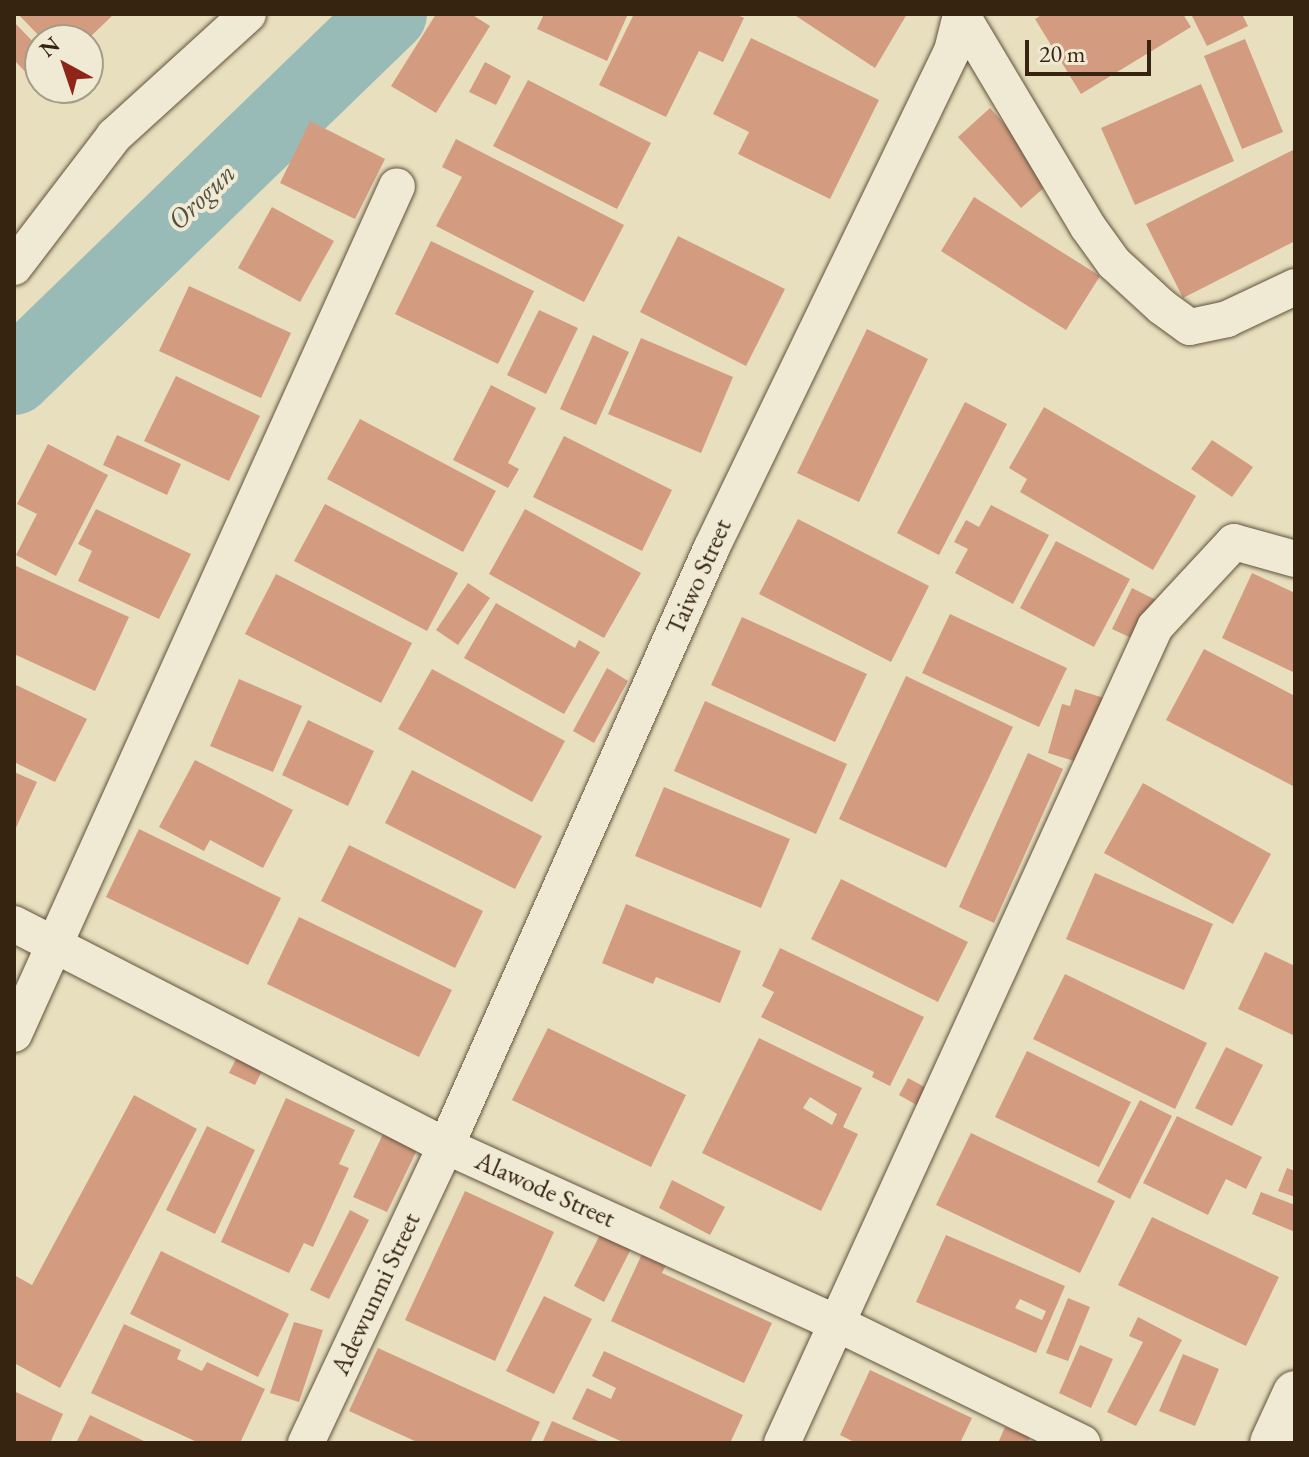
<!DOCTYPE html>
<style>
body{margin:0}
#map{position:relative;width:1309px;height:1457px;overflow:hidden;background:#e8dfbf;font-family:"EB Garamond",serif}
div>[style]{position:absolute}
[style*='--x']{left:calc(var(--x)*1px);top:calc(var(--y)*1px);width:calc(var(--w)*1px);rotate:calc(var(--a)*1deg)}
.river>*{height:76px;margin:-38px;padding:0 38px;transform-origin:38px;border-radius:38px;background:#99bbb8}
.building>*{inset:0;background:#d39c81}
.roads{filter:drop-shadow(0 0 2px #62533c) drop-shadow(0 0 2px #62533c)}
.street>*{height:36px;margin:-18px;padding:0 18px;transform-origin:18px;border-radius:18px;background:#f0ead5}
.secondary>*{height:44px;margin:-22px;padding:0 22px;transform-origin:22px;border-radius:22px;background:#f0ead5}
span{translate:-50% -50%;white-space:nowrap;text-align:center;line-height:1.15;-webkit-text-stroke:8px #f0ead5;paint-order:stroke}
.street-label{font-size:26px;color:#362410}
.water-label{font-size:28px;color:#545142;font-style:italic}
.frame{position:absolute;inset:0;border:16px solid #362410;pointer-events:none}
.north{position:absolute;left:24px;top:24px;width:80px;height:80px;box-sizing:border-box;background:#f0ead5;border:2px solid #a69b86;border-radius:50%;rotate:320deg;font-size:22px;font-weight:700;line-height:32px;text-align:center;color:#362410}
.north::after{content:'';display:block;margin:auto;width:28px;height:36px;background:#8f2418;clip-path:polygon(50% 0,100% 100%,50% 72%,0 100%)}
.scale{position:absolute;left:1025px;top:40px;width:126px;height:36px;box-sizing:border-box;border:4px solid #362410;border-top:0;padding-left:10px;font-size:24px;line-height:28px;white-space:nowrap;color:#362410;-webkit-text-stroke:6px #f0ead5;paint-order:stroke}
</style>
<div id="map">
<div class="river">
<div style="--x:14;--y:377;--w:522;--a:-44.07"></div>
</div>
<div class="building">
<div style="clip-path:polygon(18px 14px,114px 14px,87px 40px,76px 36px,43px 40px)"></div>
<div style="clip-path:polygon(436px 14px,471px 14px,490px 26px,436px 113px,391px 86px)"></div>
<div style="clip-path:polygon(544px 14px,628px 14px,607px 61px,537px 29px)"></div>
<div style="clip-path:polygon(634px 14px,735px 14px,744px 18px,723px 62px,699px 51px,666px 117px,599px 85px)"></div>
<div style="clip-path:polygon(793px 14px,907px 14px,875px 68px)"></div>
<div style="clip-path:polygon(1043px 14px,1183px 14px,1191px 27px,1081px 94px,1035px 19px)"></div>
<div style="clip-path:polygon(1191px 14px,1242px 14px,1248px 26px,1207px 46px)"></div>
<div style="clip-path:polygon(14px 22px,40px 49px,40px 87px,14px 60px)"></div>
<div style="clip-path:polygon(751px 38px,879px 100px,830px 199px,738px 154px,749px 132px,713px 114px)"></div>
<div style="clip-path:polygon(1245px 39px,1283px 132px,1242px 149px,1204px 56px)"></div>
<div style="clip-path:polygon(485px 62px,511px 76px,496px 105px,469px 92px)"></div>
<div style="clip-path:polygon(528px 80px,651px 143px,617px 209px,493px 146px)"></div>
<div style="clip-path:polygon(1201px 84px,1234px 161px,1135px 205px,1101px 128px)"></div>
<div style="clip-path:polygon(990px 108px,1054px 179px,1021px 208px,958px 137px)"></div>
<div style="clip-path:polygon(310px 121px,385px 159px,355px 219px,280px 183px)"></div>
<div style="clip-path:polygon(456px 139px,624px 225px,584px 302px,436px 226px,462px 177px,442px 167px)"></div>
<div style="clip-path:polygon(1295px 149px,1295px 241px,1183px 298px,1146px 224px)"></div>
<div style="clip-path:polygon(974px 197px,1100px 276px,1066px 330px,941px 251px)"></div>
<div style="clip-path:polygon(272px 207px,334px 241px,300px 302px,238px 268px)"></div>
<div style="clip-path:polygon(678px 236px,785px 289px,746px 366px,640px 312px)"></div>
<div style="clip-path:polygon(431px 241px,534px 291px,498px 364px,395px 314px)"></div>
<div style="clip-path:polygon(189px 286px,291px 333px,261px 398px,159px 351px)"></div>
<div style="clip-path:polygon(539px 310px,578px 328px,546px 394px,507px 375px)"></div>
<div style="clip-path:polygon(867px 329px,928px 359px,859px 502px,797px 473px)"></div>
<div style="clip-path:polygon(593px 335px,629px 352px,596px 425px,560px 409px)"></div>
<div style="clip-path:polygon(641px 338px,733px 377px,701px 453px,608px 414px)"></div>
<div style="clip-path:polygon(176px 376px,260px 416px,229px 481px,144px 441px)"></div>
<div style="clip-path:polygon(491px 385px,536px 408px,508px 463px,519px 469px,508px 488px,453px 460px)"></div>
<div style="clip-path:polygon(965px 402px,1007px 424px,939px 555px,897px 533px)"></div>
<div style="clip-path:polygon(1044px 407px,1196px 496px,1153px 570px,1020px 492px,1027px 479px,1009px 468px)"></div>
<div style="clip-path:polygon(360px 419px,496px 491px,463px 552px,327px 479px)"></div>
<div style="clip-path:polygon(117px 435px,181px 464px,167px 495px,103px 465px)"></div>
<div style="clip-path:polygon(564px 436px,672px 490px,642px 551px,533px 497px)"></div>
<div style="clip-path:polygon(1212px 440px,1253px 467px,1232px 497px,1191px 469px)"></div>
<div style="clip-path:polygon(48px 444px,108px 475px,56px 576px,16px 555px,37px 514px,17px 504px)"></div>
<div style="clip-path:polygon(325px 504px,458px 573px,427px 631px,294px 561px)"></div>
<div style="clip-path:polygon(991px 505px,1049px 535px,1013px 604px,955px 573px,968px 549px,954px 542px,966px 520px,979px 527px)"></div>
<div style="clip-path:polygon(96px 509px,191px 554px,159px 619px,78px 581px,92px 551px,78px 544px)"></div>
<div style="clip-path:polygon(525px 509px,641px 573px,604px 638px,489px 574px)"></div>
<div style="clip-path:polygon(798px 519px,929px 586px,891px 662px,759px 594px)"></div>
<div style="clip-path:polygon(1056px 541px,1130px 579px,1094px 647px,1020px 608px)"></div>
<div style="clip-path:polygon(14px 565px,129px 617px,95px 691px,14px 654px)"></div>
<div style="clip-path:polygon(1252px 573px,1295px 593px,1295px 673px,1222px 638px)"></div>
<div style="clip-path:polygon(276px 574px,412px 643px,381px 703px,245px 634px)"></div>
<div style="clip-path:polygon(468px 583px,490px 598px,458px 645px,436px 630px)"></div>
<div style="clip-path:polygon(1132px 588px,1160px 602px,1140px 642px,1112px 629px)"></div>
<div style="clip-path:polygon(496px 603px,575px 648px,579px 640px,600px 652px,564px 714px,464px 658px)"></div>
<div style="clip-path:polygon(950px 614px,1067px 668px,1039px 727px,922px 673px)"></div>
<div style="clip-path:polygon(742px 617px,867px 674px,835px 742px,711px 685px)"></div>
<div style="clip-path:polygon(1204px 649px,1295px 696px,1295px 787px,1166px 720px)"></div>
<div style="clip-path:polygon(607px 668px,628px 681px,594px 743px,573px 731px)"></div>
<div style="clip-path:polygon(432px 669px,565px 741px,532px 802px,398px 729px)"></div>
<div style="clip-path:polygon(906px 676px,1013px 727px,946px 868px,839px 819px)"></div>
<div style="clip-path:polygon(239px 679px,302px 706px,273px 772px,210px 746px)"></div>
<div style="clip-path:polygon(14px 684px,87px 719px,55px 782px,14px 762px)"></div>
<div style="clip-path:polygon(1075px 689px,1104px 698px,1084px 764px,1048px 753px,1062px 704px,1070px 706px)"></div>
<div style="clip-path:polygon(705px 701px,847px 764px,816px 834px,674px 771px)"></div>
<div style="clip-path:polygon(308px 720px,374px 751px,348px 806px,282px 775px)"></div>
<div style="clip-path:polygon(1028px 753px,1063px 769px,994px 923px,959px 907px)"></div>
<div style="clip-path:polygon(195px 760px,293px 810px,263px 868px,210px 840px,204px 851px,159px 827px)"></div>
<div style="clip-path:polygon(412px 770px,542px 836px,515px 889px,385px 823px)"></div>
<div style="clip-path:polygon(14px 772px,37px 782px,14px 832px)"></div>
<div style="clip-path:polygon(1143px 783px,1271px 854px,1233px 924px,1104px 853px)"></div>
<div style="clip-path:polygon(664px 787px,790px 839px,761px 908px,635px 856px)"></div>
<div style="clip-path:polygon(139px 829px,281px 898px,248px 965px,106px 897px)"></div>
<div style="clip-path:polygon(349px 845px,483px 911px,455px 968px,321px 901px)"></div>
<div style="clip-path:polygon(1095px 873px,1213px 924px,1184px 990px,1066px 939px)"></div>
<div style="clip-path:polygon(841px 879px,968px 942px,938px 1002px,811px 939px)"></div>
<div style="clip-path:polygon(626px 904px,741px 951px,720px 1003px,656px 977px,653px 984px,602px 963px)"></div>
<div style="clip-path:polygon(299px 917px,452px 990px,419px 1057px,267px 984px)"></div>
<div style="clip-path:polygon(780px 948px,924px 1017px,890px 1086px,872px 1077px,874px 1072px,761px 1017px,774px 992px,762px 986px)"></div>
<div style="clip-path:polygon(1265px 952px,1295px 966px,1295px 1036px,1238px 1009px)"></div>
<div style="clip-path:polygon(1065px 974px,1207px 1043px,1175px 1109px,1033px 1039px)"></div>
<div style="clip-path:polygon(548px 1028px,686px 1095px,651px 1167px,512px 1100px)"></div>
<div style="clip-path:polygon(evenodd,759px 1038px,862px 1088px,843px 1127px,858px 1134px,821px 1211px,702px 1153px,759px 1038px,810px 1097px,837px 1114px,832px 1125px,803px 1108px,810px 1097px)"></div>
<div style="clip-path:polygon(1226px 1047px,1263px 1065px,1232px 1126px,1195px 1108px)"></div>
<div style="clip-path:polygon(1027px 1051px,1131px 1102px,1099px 1167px,995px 1117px)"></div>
<div style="clip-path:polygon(238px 1055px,264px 1067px,255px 1085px,229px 1073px)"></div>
<div style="clip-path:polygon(908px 1078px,930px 1090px,920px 1107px,899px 1095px)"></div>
<div style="clip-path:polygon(134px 1095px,197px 1129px,60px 1388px,14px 1363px,14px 1275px,32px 1285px)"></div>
<div style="clip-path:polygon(286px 1098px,355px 1130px,339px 1164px,349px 1168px,313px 1247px,304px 1243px,289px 1273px,221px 1242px)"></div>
<div style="clip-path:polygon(1140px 1100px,1172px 1116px,1130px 1199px,1097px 1182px)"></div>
<div style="clip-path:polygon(1177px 1116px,1262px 1157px,1246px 1189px,1226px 1179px,1208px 1215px,1143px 1183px)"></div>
<div style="clip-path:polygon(207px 1126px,255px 1150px,215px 1234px,166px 1210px)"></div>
<div style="clip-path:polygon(971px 1133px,1115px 1201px,1080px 1273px,936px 1205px)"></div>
<div style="clip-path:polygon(383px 1134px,417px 1150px,387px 1212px,353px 1197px)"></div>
<div style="clip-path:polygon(1287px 1168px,1295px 1171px,1295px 1197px,1278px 1191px)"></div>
<div style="clip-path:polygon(672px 1180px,725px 1207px,710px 1235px,659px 1208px)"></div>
<div style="clip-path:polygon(465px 1191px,554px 1232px,495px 1361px,405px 1320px)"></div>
<div style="clip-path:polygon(1261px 1192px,1295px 1205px,1295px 1232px,1252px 1214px)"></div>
<div style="clip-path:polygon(350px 1210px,369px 1220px,329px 1299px,310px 1290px)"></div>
<div style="clip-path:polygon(1152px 1217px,1279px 1277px,1246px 1346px,1118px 1285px)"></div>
<div style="clip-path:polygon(603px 1229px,633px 1245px,604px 1302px,574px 1286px)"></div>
<div style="clip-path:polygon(evenodd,946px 1235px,1065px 1286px,1036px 1353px,916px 1302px,946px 1235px,1020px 1299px,1046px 1311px,1042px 1320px,1015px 1308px,1020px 1299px)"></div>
<div style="clip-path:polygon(161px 1251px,289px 1314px,258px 1377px,130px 1314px)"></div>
<div style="clip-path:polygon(642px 1254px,666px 1265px,662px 1273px,772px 1323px,744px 1383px,611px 1321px)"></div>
<div style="clip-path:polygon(544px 1296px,592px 1319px,554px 1394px,506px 1371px)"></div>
<div style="clip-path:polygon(1068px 1298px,1090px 1307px,1068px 1361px,1046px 1353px)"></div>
<div style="clip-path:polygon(1138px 1317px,1182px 1340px,1136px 1426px,1107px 1412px,1143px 1342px,1129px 1336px)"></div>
<div style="clip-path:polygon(294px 1322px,323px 1330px,299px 1402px,270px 1393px)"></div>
<div style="clip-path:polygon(124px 1324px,181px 1350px,177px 1359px,202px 1371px,207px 1362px,265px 1389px,240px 1443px,199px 1443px,91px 1393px)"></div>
<div style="clip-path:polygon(1080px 1345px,1113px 1359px,1091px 1408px,1059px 1393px)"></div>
<div style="clip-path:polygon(378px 1348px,540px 1422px,530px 1443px,419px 1443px,349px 1411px)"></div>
<div style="clip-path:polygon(604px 1351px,743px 1415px,730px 1443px,625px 1443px,572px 1419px,587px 1388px,611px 1399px,616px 1388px,592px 1376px)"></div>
<div style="clip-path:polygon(1183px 1354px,1219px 1369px,1195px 1426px,1159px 1411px)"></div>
<div style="clip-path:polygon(870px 1370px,972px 1418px,960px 1443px,856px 1443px,840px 1435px)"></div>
<div style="clip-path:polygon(14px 1391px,63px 1414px,50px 1443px,14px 1443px)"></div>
<div style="clip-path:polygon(90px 1415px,148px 1443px,76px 1443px)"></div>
<div style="clip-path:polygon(552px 1421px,603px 1443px,542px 1443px)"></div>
<div style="clip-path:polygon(1005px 1427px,1030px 1437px,1028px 1443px,998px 1443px)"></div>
</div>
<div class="roads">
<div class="street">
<div style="--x:961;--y:14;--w:248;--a:59.2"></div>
<div style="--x:1088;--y:227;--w:44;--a:54.2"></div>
<div style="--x:1114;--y:263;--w:65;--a:42.5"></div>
<div style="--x:1162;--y:307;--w:34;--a:36"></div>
<div style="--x:1190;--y:327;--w:38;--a:-12"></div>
<div style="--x:1227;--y:319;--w:75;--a:-25.2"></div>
<div style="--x:14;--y:267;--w:165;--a:-52.6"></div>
<div style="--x:114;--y:136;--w:181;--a:-42.3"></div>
<div style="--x:14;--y:924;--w:486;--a:27.2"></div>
<div style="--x:446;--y:1146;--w:428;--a:24.4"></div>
<div style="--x:836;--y:1323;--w:274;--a:26"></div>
<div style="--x:14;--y:1034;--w:930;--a:-65.69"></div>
<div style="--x:306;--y:1443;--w:328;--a:-64.8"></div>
<div style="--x:446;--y:1146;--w:653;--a:-66.06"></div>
<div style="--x:711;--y:549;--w:553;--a:-64.18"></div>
<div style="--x:952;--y:51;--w:38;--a:-76"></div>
<div style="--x:782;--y:1443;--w:897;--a:-65.43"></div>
<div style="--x:1155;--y:627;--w:116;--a:-47.1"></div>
<div style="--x:1234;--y:542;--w:63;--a:15.6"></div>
</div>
<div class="secondary">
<div style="--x:1272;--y:1443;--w:55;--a:-65.3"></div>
</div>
</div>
<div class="street-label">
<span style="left:699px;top:577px;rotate:-66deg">Taiwo Street</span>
<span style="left:545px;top:1190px;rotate:24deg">Alawode Street</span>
<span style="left:376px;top:1294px;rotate:-65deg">Adewunmi Street</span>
</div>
<div class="water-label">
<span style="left:201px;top:196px;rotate:-44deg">Orogun</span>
</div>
<div class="frame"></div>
<div class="north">N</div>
<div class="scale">20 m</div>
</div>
